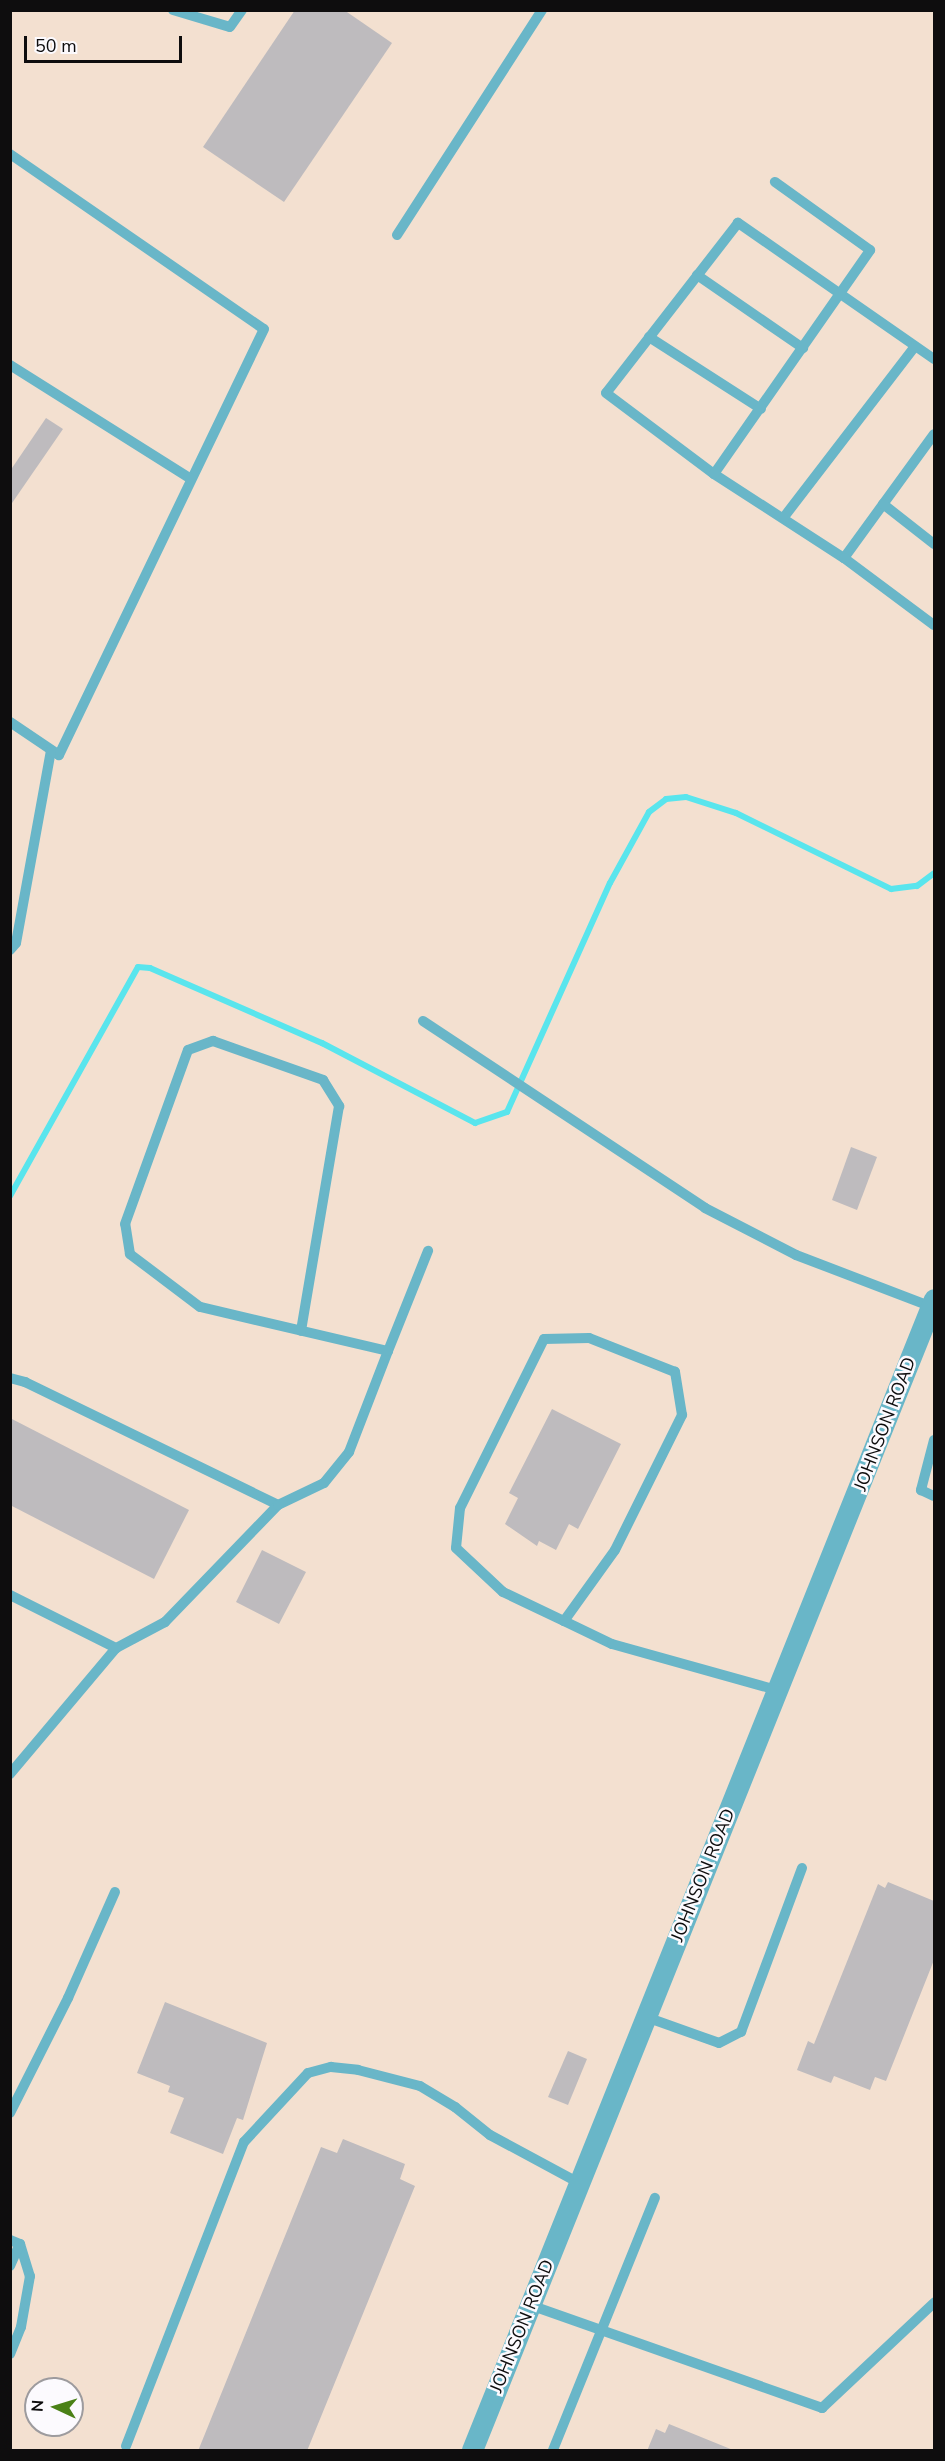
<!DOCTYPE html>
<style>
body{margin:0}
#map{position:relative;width:945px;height:2461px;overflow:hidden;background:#efecf0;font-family:"Nunito Sans",sans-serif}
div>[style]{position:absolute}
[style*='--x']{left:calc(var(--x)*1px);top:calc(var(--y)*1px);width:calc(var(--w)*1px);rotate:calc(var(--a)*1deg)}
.industrial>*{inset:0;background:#f3e0d0}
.stream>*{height:6px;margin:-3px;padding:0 3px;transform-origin:3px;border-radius:3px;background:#59e5ed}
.building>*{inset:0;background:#bebbbe}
.lane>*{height:10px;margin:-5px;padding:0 5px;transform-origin:5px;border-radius:5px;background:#69b6c8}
.street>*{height:21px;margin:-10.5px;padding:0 10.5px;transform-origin:10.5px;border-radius:10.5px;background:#69b6c8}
span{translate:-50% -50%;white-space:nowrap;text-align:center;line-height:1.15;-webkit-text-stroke:5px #fcfafe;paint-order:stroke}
.street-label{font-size:18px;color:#0e0d0e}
.frame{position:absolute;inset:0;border:12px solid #0e0d0e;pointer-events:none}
.north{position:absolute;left:24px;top:2377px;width:60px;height:60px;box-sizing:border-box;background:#fcfafe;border:2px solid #9d9b9e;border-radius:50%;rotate:274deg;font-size:16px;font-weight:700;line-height:24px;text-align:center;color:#0e0d0e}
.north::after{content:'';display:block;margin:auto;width:21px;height:27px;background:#4b8117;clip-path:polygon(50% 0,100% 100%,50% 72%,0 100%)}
.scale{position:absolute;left:24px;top:36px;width:158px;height:27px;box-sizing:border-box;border:3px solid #0e0d0e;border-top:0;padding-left:8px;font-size:18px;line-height:21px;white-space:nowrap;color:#0e0d0e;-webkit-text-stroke:4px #fcfafe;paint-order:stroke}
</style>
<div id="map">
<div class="industrial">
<div style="clip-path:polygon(evenodd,11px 11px,934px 11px,934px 2450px,11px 2450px,11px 11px,36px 2389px,72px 2389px,72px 2425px,36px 2425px,36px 2389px)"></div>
</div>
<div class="stream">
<div style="--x:10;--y:1196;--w:262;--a:-60.8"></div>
<div style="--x:138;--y:967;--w:12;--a:5"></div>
<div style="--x:150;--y:968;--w:188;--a:23.6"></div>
<div style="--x:322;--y:1043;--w:173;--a:27.6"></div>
<div style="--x:475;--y:1123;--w:34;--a:-19"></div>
<div style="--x:507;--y:1112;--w:251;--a:-65.8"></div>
<div style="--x:610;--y:883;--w:81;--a:-61.2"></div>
<div style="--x:649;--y:812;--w:21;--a:-37"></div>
<div style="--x:666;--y:799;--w:20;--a:-6"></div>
<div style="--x:686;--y:797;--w:52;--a:17.7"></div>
<div style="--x:736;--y:813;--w:173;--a:26.1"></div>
<div style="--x:891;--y:889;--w:26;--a:-7"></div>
<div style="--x:917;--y:886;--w:21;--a:-37"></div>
</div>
<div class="building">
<div style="clip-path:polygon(295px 10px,344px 10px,392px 43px,284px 202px,203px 147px)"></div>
<div style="clip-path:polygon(46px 418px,63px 429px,10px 506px,10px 471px)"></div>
<div style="clip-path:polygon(851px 1147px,877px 1157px,857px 1210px,832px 1200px)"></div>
<div style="clip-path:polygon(552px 1409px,621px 1444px,578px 1529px,569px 1524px,556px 1550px,539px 1541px,537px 1546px,505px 1524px,518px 1498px,509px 1493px)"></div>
<div style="clip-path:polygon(10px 1418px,189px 1510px,154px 1579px,10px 1505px)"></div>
<div style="clip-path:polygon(262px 1550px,306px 1572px,279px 1624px,236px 1602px)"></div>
<div style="clip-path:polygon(888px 1882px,934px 1901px,934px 1960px,886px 2081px,875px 2077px,870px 2090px,834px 2076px,831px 2083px,797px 2070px,808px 2041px,814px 2044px,878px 1884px,885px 1888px)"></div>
<div style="clip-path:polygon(165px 2002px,267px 2043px,243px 2120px,237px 2118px,223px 2154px,170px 2133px,184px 2098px,168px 2092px,170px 2086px,137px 2073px)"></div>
<div style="clip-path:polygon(568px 2051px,587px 2059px,568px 2105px,548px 2097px)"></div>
<div style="clip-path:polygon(343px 2139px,405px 2164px,400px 2179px,415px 2186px,307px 2451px,198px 2451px,321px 2147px,337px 2153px)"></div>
<div style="clip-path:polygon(669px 2424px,733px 2450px,733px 2451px,647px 2451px,656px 2429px,665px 2433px)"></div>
</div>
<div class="lane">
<div style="--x:173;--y:10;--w:59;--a:16.6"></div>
<div style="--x:230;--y:27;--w:21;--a:-55"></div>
<div style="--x:10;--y:154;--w:308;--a:34.6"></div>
<div style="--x:264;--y:329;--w:473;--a:115.7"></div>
<div style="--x:59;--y:755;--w:59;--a:-146"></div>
<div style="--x:397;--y:235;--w:268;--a:-57.2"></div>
<div style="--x:697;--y:275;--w:129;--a:34.6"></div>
<div style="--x:649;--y:337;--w:133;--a:32.7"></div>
<div style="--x:934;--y:359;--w:239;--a:-145.2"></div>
<div style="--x:738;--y:223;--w:215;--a:127.8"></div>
<div style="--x:606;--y:393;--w:135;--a:36.9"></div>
<div style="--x:714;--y:474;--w:155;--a:32.9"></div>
<div style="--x:844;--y:558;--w:153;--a:-54"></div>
<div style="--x:10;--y:365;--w:214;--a:32.2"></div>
<div style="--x:714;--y:474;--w:273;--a:-55.1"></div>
<div style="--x:870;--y:250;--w:117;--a:-144.4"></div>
<div style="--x:883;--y:504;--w:65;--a:38.1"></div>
<div style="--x:784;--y:517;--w:215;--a:-52.5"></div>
<div style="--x:844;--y:558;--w:112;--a:36.7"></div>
<div style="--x:10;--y:950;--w:9;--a:-49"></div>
<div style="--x:16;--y:943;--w:196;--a:-79.7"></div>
<div style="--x:423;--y:1021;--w:338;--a:33.5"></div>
<div style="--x:705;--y:1208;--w:102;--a:27.3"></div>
<div style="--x:796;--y:1255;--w:146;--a:20.9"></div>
<div style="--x:388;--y:1351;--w:108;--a:-68.2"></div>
<div style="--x:10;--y:1378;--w:16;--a:15"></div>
<div style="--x:25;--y:1382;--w:281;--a:25.9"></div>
<div style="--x:278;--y:1505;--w:163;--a:134"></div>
<div style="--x:165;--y:1622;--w:55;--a:152"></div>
<div style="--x:116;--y:1648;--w:165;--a:130.1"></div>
<div style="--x:934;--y:1440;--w:52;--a:104.6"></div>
<div style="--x:921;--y:1490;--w:14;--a:25"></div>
<div style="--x:278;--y:1505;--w:51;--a:-25.6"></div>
<div style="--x:324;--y:1483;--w:40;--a:-51"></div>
<div style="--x:349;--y:1452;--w:108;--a:-68.9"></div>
<div style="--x:388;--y:1351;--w:193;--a:-166.8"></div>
<div style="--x:200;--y:1307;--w:88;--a:-142.9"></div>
<div style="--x:130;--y:1254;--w:30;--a:-99"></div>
<div style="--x:125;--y:1224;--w:185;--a:-70.1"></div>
<div style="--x:188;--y:1050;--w:27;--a:-20"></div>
<div style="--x:213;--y:1041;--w:117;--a:19.5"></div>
<div style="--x:323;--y:1080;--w:31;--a:58"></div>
<div style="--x:339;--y:1106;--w:228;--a:99.6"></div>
<div style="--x:10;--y:1595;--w:119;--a:26.6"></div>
<div style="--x:564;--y:1621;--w:87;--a:-54.3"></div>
<div style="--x:615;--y:1550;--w:151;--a:-63.6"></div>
<div style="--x:682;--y:1415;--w:44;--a:-99.2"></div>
<div style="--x:675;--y:1372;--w:92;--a:-158.4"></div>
<div style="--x:589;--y:1338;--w:45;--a:178.7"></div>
<div style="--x:544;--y:1339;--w:189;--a:116.4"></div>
<div style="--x:460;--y:1508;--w:40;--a:95.7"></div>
<div style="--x:456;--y:1548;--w:64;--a:43.1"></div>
<div style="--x:503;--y:1592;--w:68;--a:25.4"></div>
<div style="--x:564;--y:1621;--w:53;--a:25.6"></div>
<div style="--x:612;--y:1644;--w:171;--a:15.6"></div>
<div style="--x:646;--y:2017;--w:77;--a:19.6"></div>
<div style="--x:719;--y:2043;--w:25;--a:-27"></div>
<div style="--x:741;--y:2032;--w:175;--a:-69.6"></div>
<div style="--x:10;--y:2113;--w:129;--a:-63.2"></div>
<div style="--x:68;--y:1998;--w:116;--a:-66.1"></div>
<div style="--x:10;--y:2240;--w:11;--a:22"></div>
<div style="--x:20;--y:2244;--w:34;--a:73"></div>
<div style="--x:30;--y:2276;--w:52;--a:100"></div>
<div style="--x:21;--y:2327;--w:29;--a:112"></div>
<div style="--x:10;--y:2266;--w:24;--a:-66"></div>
<div style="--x:530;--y:2305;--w:310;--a:19.4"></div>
<div style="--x:822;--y:2408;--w:154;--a:-43.2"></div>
<div style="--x:126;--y:2446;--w:326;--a:-68.8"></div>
<div style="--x:244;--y:2142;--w:94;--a:-47.2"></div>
<div style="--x:308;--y:2073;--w:24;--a:-15"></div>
<div style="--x:331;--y:2067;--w:27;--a:6"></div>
<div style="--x:358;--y:2070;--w:64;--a:14.5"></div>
<div style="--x:420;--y:2086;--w:41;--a:31"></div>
<div style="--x:455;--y:2107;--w:45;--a:38.7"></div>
<div style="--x:490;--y:2135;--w:101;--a:28.3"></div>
<div style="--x:553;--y:2450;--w:272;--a:-68"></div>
</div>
<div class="street">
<div style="--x:472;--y:2450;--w:1240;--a:-68.13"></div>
</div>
<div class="street-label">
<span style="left:885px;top:1424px;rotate:-69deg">JOHNSON ROAD</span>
<span style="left:703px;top:1875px;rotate:-68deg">JOHNSON ROAD</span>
<span style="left:522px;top:2326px;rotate:-68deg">JOHNSON ROAD</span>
</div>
<div class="frame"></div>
<div class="north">N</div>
<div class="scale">50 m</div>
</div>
